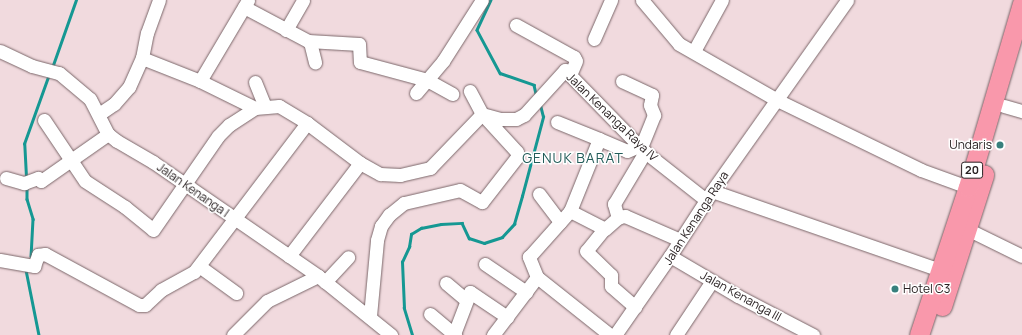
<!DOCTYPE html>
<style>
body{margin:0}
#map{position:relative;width:1022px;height:335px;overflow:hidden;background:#f1dade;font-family:Manrope,sans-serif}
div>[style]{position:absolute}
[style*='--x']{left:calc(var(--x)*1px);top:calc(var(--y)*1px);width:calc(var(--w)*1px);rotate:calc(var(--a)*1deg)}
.stream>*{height:2.5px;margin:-1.25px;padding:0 1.25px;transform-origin:1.25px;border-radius:1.25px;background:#159893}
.roads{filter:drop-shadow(0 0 1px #7b676a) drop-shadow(0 0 1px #7b676a)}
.minor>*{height:13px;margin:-6.5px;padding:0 6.5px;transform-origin:6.5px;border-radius:6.5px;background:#fff}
.highway>*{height:19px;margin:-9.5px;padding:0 9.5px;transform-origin:9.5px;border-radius:9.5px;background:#f998ab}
.dots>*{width:11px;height:11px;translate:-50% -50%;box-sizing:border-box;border:2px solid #fff;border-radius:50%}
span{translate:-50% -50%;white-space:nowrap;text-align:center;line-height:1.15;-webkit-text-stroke:3px #fff;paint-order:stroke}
.shield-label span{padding:1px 3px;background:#fff;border:1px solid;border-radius:3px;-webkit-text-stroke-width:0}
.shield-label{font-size:11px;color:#292122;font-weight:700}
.street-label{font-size:12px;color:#292122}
.poi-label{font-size:12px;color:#292122}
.right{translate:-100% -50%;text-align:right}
.left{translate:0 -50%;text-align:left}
.quarter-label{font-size:14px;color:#225c59;letter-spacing:1px}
</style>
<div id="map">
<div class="stream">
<div style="--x:491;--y:0;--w:33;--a:115"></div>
<div style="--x:477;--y:30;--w:49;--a:61.9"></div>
<div style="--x:500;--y:73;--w:36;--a:19"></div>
<div style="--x:534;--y:85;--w:9;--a:77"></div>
<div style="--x:52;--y:68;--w:72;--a:-70.6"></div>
<div style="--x:26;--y:177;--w:33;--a:-93"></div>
<div style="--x:24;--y:144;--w:74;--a:-70.3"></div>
<div style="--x:27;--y:186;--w:13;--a:90"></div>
<div style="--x:27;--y:199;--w:21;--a:73"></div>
<div style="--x:33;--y:219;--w:37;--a:93"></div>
<div style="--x:26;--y:270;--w:66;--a:78.7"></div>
<div style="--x:412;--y:335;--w:28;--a:-107"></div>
<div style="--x:404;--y:308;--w:46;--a:-92.5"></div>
<div style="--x:402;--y:262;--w:17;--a:-65"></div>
<div style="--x:409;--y:247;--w:13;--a:-81"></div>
<div style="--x:411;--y:234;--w:12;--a:-31"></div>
<div style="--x:421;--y:228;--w:20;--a:-11"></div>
<div style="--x:441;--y:224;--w:21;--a:-3"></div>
<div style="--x:462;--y:223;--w:17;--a:65"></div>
<div style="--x:469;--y:238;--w:16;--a:18"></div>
<div style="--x:484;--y:243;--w:19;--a:-18"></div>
<div style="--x:502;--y:237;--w:18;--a:-47"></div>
<div style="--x:514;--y:224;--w:29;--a:-74"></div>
<div style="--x:522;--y:196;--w:82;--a:-75.1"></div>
<div style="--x:543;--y:117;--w:12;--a:-104"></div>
</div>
<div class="roads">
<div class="minor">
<div style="--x:642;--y:0;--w:57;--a:49.9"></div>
<div style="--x:679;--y:44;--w:113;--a:29.7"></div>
<div style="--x:777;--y:100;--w:160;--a:25.9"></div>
<div style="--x:921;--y:170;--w:50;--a:19.9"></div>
<div style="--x:244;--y:7;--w:72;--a:28"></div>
<div style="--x:308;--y:41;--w:51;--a:3.4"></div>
<div style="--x:359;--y:44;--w:18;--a:87"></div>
<div style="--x:360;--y:62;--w:69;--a:15"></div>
<div style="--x:427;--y:80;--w:29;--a:29"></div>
<div style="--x:516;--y:25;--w:66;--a:28.9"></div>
<div style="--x:574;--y:57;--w:4;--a:63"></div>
<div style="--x:576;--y:61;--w:15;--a:113"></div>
<div style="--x:286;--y:30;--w:34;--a:-60"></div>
<div style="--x:594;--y:39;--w:43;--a:-66.4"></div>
<div style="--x:310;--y:42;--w:21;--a:76"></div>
<div style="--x:0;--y:51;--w:35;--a:25"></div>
<div style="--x:32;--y:66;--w:28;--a:15"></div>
<div style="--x:59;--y:73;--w:40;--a:40"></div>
<div style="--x:90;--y:99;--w:39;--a:63"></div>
<div style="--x:108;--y:134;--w:11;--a:38"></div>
<div style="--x:117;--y:141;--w:42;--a:30.3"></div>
<div style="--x:153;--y:162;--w:201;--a:34.6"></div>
<div style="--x:318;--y:276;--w:94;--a:38.9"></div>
<div style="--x:694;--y:51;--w:58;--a:-61.2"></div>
<div style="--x:142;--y:58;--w:25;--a:-79"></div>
<div style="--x:147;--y:33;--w:35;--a:-70"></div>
<div style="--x:200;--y:81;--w:94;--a:-59.3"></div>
<div style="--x:622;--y:81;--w:33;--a:25"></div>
<div style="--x:652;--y:95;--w:10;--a:101"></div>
<div style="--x:650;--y:105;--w:11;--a:68"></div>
<div style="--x:654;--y:115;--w:35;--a:112"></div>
<div style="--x:255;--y:82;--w:27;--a:68"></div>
<div style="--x:416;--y:93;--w:42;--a:-49.8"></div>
<div style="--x:443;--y:61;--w:72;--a:-57.4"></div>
<div style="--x:1004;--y:106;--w:19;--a:16"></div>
<div style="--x:99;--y:114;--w:18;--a:-34"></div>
<div style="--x:114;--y:104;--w:23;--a:-49"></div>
<div style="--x:129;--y:87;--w:32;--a:-66"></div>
<div style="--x:142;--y:58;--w:62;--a:21.6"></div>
<div style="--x:200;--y:81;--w:61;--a:26.1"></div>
<div style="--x:44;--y:120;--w:73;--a:56.1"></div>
<div style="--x:85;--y:181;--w:48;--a:33"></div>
<div style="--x:125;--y:207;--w:36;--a:39"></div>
<div style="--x:153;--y:230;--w:114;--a:-55.3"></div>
<div style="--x:218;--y:136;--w:16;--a:-45"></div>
<div style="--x:229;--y:125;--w:31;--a:-33"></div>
<div style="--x:255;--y:108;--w:24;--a:-5"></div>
<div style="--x:279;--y:106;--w:33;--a:31"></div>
<div style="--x:307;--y:123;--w:66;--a:37"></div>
<div style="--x:360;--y:163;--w:23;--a:29"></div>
<div style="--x:380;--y:174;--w:20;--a:3"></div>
<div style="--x:400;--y:175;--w:31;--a:-13"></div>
<div style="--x:430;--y:168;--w:75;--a:-46.1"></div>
<div style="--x:482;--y:114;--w:20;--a:15"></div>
<div style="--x:501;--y:119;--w:15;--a:0"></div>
<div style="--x:516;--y:119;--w:9;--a:-27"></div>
<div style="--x:524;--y:115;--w:61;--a:-47.7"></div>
<div style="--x:565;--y:70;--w:115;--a:45.7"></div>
<div style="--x:645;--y:152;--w:78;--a:38.2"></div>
<div style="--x:557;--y:122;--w:45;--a:22"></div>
<div style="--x:599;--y:139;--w:78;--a:111.9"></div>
<div style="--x:599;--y:139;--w:30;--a:23"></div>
<div style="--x:627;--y:151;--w:13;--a:-23"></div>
<div style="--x:6;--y:178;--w:19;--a:16"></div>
<div style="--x:24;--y:183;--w:15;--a:-20"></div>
<div style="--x:38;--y:178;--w:4;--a:45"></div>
<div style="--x:41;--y:181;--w:82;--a:-35"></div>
<div style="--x:712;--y:191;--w:241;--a:19.1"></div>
<div style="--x:539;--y:194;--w:35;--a:53"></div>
<div style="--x:618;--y:218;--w:15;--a:-106"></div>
<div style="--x:614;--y:204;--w:61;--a:-59.2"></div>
<div style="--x:604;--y:229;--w:28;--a:129"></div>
<div style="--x:586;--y:251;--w:35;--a:44"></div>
<div style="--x:611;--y:275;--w:11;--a:90"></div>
<div style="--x:611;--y:286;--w:32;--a:41"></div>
<div style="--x:967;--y:229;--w:61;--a:26.1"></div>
<div style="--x:289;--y:256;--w:117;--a:-52.6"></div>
<div style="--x:670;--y:256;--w:79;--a:30.5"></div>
<div style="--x:738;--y:296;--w:85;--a:27.5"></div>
<div style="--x:0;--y:260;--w:35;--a:10"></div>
<div style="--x:34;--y:266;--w:12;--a:-70"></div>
<div style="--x:38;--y:255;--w:7;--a:-8"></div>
<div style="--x:45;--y:254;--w:107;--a:28.5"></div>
<div style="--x:139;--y:305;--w:6;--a:0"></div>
<div style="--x:145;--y:305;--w:22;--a:-43"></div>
<div style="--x:161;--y:290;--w:38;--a:-29"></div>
<div style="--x:194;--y:272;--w:187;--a:-52.8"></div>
<div style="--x:485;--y:264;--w:50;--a:34.3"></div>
<div style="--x:199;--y:266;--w:46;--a:36.1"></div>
<div style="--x:537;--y:277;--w:22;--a:-112"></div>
<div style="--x:529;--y:257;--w:62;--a:-48.3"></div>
<div style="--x:570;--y:211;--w:39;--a:27"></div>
<div style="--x:605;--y:229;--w:18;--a:-41"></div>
<div style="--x:619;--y:217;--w:6;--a:-9"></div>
<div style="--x:625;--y:216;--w:60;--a:23.6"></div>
<div style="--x:325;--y:282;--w:34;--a:-47"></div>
<div style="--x:446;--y:283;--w:26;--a:40"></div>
<div style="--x:430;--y:314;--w:33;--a:40"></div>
<div style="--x:370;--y:316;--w:76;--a:-84.7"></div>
<div style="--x:377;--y:240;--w:15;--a:-74"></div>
<div style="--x:381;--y:226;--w:14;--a:-54"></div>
<div style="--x:389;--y:215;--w:19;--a:-39"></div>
<div style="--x:404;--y:203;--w:57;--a:-13.1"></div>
<div style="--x:460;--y:190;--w:25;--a:29"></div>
<div style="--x:482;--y:202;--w:57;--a:-52.1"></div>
<div style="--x:517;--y:157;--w:5;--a:-90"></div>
<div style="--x:517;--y:152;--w:52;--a:-132.6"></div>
<div style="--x:482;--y:114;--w:26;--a:-118"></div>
<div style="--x:454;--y:334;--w:45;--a:-69.1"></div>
<div style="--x:470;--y:292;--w:45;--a:34"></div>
<div style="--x:233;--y:335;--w:48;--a:-45"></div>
<div style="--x:267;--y:301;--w:57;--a:-26.1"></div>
<div style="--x:493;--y:335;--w:73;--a:-52.8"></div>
<div style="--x:537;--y:277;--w:93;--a:38.5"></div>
<div style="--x:615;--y:335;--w:96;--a:-55.2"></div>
<div style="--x:670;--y:256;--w:77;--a:-57.1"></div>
<div style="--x:712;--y:191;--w:234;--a:-54.7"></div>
<div style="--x:676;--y:335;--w:65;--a:-56.3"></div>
</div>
<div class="highway">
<div style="--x:942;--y:306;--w:138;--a:-72.2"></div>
<div style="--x:919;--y:335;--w:156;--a:-71.7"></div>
<div style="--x:968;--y:187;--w:192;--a:-73.6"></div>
</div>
</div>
<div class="dots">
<div style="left:1000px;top:145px;background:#38807d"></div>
<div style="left:895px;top:289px;background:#38807d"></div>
</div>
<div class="shield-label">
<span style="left:972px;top:170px">20</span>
</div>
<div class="street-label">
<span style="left:612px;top:117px;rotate:44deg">Jalan Kenanga Raya IV</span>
<span style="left:193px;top:190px;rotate:35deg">Jalan Kenanga I</span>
<span style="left:696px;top:218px;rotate:-57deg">Jalan Kenanga Raya</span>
<span style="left:741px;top:296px;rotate:29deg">Jalan Kenanga III</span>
</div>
<div class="poi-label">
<span class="right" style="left:992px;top:145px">Undaris</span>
<span class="left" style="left:903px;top:289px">Hotel C3</span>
</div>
<div class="quarter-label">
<span style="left:573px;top:158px">GENUK BARAT</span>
</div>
</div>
